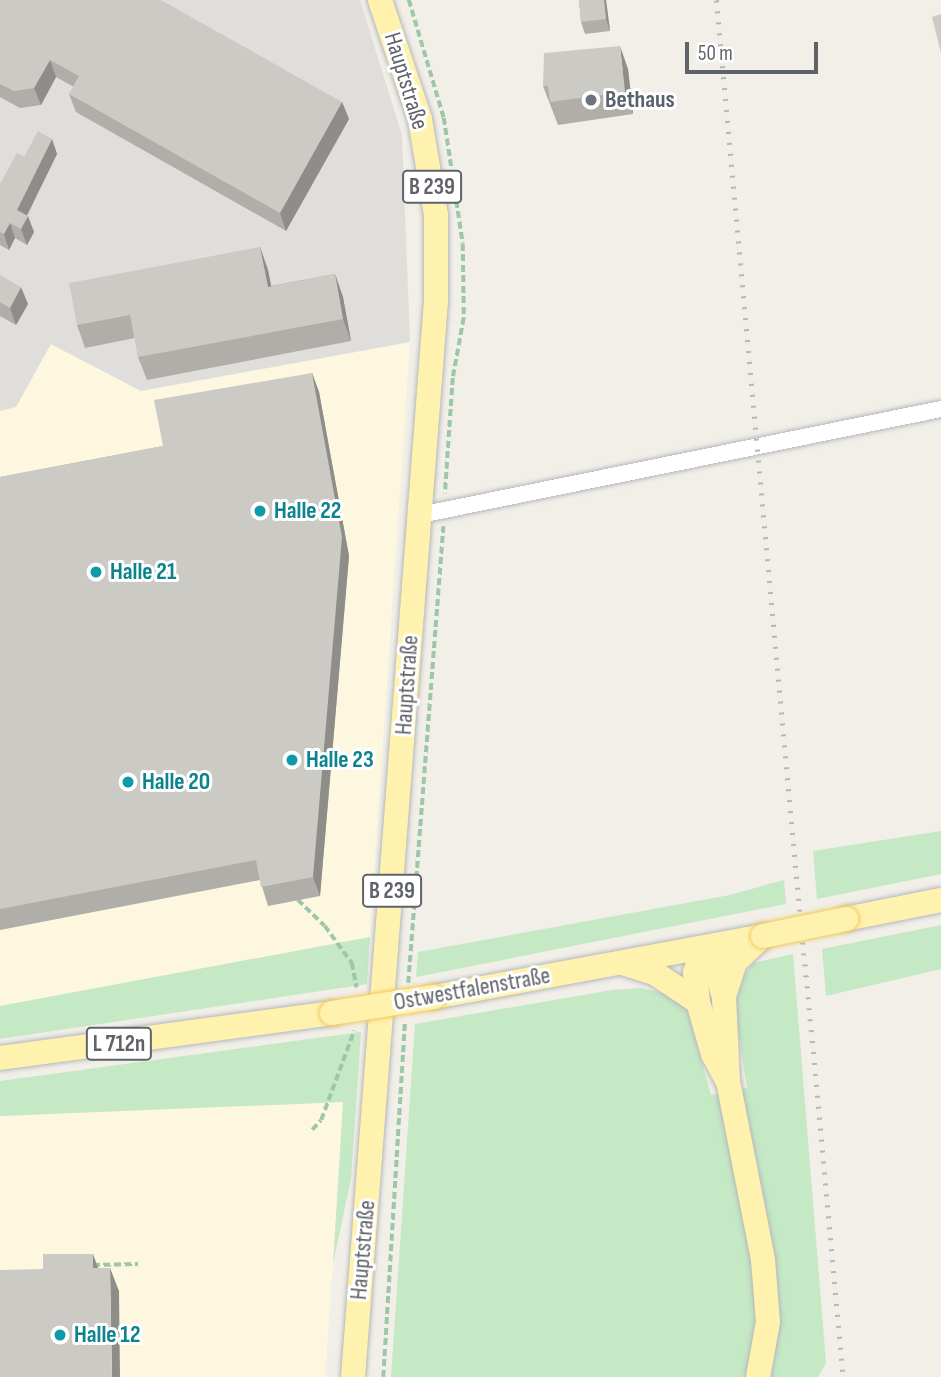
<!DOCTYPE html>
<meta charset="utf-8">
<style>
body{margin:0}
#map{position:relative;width:941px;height:1377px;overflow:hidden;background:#f1efe8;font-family:"Sofia Sans Condensed",sans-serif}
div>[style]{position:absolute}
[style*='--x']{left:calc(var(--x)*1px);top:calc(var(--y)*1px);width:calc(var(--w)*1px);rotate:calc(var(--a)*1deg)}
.commercial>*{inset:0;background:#fef7e0}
.industrial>*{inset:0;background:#e0deda}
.green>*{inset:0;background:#c5e8c5}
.path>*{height:3.5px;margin-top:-1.75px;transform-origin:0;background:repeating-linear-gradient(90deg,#9cc7a9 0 7px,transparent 0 10.5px)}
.roads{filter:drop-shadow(0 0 2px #b5b8bc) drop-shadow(0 0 2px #b5b8bc)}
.minor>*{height:16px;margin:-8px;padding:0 8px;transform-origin:8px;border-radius:8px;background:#fff}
.primary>*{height:24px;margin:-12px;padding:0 12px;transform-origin:12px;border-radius:12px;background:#fff2af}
.rail>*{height:5px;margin-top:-2.5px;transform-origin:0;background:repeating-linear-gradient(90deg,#b6b7b8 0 2px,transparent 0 11px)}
.bridges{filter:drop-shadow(0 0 2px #f2c960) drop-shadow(0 0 2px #f2c960)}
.primary-bridge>*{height:24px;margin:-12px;padding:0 12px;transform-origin:12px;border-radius:12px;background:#fff2af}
.wall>*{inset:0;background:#afaea9}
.shaded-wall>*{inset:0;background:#8f8d8a}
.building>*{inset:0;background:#cccac5}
.dots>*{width:19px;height:19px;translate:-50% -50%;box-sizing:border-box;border:4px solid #fff;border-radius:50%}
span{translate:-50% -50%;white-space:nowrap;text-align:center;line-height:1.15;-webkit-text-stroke:6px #fff;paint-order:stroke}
.shield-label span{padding:2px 5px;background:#fff;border:2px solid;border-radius:5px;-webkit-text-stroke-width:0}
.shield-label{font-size:23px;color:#5f6368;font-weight:700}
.street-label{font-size:24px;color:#5f6368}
.worship-label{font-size:24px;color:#5b616d;font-weight:700}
.left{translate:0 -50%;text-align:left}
.culture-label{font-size:24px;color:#0d838f;font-weight:700}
.scale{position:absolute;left:685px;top:42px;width:133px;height:32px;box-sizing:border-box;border:4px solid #5f6368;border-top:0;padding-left:9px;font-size:21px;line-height:24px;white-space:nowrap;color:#5f6368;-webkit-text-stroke:5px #fff;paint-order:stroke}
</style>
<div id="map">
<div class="commercial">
<div style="clip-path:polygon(410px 342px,370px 937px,0 1006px,0 411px,16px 407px,50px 344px,141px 391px)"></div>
<div style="clip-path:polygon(344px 1102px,325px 1377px,0 1377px,0 1116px)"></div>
</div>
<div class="industrial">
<div style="clip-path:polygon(0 0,360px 0,402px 135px,410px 342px,141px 391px,51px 344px,16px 407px,0 411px)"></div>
</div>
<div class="green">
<div style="clip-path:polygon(941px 831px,941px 874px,817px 899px,813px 851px)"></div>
<div style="clip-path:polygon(784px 880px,786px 904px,416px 977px,418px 952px,730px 895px)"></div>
<div style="clip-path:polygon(941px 925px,941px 969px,826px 996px,822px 949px)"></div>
<div style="clip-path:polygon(370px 937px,367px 984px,0 1039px,0 1006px)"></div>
<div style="clip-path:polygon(793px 954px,826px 1363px,818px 1377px,391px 1377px,415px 1024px,612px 990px,641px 988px,667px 994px,688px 1011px,711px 1095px,747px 1088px,734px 1006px,744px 975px,753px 963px)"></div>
<div style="clip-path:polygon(361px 1032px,351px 1179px,333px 1264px,343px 1102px,0 1116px,0 1081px)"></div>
</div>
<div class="path">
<div style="--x:409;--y:0;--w:123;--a:73.5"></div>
<div style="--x:444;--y:118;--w:127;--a:81.4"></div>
<div style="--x:463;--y:244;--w:74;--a:89.2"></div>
<div style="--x:464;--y:318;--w:61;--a:100.4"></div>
<div style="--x:453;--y:378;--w:116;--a:93.9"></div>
<div style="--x:298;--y:900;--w:37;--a:44"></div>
<div style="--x:325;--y:926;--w:46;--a:53.9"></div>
<div style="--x:352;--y:963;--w:25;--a:79"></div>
<div style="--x:408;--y:983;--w:458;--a:-85.6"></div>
<div style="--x:312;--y:1130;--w:13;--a:-48"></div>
<div style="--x:321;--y:1120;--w:95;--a:-69.7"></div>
<div style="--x:93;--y:1265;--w:45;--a:-1.3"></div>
<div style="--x:383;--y:1377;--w:356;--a:-86.5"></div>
</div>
<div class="roads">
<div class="minor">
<div style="--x:420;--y:515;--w:532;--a:-11.5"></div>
</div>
<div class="primary">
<div style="--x:846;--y:919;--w:97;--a:-11.3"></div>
<div style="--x:703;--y:948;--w:15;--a:48"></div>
<div style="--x:713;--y:959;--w:40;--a:74"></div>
<div style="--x:724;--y:997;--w:84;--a:87.3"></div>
<div style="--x:728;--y:1081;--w:182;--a:78.9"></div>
<div style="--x:763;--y:1260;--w:62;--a:85.4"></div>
<div style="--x:768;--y:1322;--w:56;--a:100.3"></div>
<div style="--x:703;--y:948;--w:26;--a:108"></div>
<div style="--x:695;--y:973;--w:29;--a:84"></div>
<div style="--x:698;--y:1002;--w:54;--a:73.9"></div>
<div style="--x:713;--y:1054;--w:30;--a:62"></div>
<div style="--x:626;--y:964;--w:32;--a:18"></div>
<div style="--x:656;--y:974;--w:50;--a:33.7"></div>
<div style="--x:724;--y:996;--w:36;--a:-72"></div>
<div style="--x:735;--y:962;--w:38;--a:-43"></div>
<div style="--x:434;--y:997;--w:335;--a:-10.5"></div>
<div style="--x:0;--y:1058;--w:335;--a:-7.7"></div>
<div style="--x:353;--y:1377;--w:1079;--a:-85.59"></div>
<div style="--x:436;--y:301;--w:86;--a:-90"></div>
<div style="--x:436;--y:215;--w:97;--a:-99.5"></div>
<div style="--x:420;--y:119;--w:126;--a:-108.6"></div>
</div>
</div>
<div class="rail">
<div style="--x:716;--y:0;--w:1383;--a:84.73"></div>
</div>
<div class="bridges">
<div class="primary-bridge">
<div style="--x:763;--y:936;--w:85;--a:-11.6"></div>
<div style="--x:332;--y:1013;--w:103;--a:-8.9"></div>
</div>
</div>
<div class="wall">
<div style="clip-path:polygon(0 0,342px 102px,349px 119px,286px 231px,76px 112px,69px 94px,74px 87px,56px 77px,41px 105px,20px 108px,0 97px)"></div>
<div style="clip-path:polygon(579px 0,606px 0,610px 31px,585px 34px,581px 22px)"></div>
<div style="clip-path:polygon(628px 69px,633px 114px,558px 125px,543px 86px)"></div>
<div style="clip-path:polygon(52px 139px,57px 154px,27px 216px,34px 232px,27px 245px,15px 238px,9px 250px,0 245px,0 184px,24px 157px)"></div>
<div style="clip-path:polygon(260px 247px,268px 270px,271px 286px,335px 274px,343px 297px,351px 341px,147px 380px,138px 357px,135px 338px,85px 348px,77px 325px)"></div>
<div style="clip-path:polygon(0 275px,28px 304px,16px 325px,0 316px)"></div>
<div style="clip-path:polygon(312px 373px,319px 392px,349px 556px,320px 896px,268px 906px,260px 880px,0 930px,0 477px,163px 446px)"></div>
</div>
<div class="shaded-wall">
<div style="clip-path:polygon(604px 0,606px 0,610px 31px,606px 19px)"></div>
<div style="clip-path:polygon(620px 46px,628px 69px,633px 114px,625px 92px)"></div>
<div style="clip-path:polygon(50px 60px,56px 77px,41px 105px,34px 88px)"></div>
<div style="clip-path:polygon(342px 102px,349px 119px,286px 231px,280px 213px)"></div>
<div style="clip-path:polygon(52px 139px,57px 154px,22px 225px,17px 210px)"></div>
<div style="clip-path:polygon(28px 216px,34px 232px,27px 245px,21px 229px)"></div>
<div style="clip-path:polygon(10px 223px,15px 238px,9px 250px,4px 234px)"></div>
<div style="clip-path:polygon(260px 247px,268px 270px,276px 310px,268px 287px)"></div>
<div style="clip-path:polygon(335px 274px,343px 297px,351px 341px,343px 319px)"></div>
<div style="clip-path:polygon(21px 287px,28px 304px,16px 325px,10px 308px)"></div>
<div style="clip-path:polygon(312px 373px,319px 392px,349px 556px,320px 896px,313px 877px)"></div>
<div style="clip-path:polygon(93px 1254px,101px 1276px,93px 1268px)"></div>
<div style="clip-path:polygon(110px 1268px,119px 1291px,120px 1377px,112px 1377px)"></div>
</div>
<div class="building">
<div style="clip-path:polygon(0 0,161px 0,342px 102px,280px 213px,69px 94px,79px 76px,50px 60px,34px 88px,14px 91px,0 84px)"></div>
<div style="clip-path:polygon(579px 0,604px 0,606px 19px,581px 22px)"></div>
<div style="clip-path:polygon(941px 14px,941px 53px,932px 17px)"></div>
<div style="clip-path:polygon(620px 46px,625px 92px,550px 102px,548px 86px,543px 86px,544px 53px)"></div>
<div style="clip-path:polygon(38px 131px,52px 139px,17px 210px,28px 216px,21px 229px,10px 223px,4px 234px,0 232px,0 184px,17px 153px,24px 157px)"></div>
<div style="clip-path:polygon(260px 247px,268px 287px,335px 274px,343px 319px,138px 357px,130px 315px,77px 325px,69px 283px)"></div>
<div style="clip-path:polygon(0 275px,21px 287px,10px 308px,0 302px)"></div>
<div style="clip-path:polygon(312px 373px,342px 537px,313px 877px,261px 887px,256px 860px,0 909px,0 477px,163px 446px,154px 400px)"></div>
<div style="clip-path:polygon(43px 1254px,93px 1254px,93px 1268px,110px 1268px,112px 1377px,0 1377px,0 1270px,43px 1269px)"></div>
</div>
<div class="dots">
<div style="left:591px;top:100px;background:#6b7280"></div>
<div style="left:260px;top:511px;background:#0f9aa8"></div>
<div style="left:96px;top:572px;background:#0f9aa8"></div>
<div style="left:292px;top:760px;background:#0f9aa8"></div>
<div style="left:128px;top:782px;background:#0f9aa8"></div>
<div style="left:60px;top:1335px;background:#0f9aa8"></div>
</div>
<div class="shield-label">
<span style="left:432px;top:187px">B 239</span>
<span style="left:392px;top:891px">B 239</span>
<span style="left:119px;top:1044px">L 712n</span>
</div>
<div class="street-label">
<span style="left:406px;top:81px;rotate:73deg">Hauptstraße</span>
<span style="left:407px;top:685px;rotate:-86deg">Hauptstraße</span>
<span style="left:472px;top:989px;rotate:-10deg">Ostwestfalenstraße</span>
<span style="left:363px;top:1250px;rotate:-85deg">Hauptstraße</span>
</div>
<div class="worship-label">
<span class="left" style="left:605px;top:100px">Bethaus</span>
</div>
<div class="culture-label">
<span class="left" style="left:274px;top:511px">Halle 22</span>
<span class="left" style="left:110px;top:572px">Halle 21</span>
<span class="left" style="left:306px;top:760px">Halle 23</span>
<span class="left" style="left:142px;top:782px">Halle 20</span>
<span class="left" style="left:74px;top:1335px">Halle 12</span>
</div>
<div class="scale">50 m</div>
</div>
